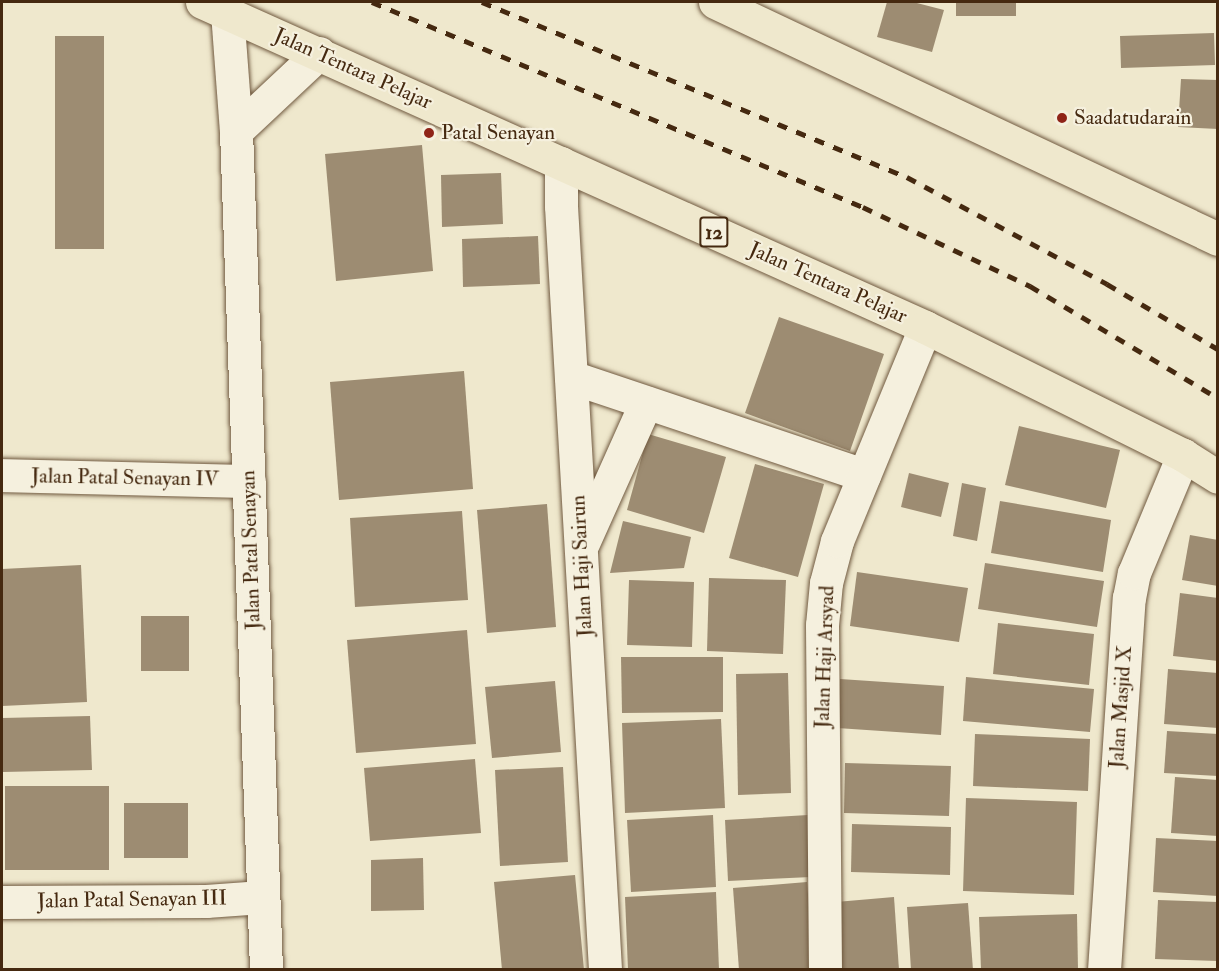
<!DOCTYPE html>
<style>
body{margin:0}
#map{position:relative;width:1219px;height:971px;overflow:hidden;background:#efe8cd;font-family:"IM FELL Double Pica",serif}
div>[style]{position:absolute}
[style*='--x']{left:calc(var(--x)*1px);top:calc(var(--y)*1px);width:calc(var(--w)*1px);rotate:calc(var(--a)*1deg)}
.building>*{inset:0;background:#9d8c72}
.roads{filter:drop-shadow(0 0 2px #70593f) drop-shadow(0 0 2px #70593f)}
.minor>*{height:33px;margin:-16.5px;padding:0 16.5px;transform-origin:16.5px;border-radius:16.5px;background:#f5f0de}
.tertiary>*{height:33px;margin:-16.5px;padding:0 16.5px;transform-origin:16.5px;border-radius:16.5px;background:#f5f0de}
.trunk>*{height:33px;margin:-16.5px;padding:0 16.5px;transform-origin:16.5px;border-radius:16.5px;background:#efe8cd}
.rail>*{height:4.5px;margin-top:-2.25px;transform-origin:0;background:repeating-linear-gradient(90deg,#452910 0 10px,transparent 0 20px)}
.dots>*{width:16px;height:16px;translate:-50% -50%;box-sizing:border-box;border:3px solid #f5f0de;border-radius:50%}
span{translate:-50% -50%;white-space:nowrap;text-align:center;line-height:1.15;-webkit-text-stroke:4.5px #f5f0de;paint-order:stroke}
.shield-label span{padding:2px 4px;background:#f5f0de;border:2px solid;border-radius:4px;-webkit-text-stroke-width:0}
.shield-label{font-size:20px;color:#452910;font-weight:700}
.street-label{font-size:21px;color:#452910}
.poi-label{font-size:21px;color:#452910}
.left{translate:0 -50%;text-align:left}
.frame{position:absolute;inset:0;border:3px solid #452910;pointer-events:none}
</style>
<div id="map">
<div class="building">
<div style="clip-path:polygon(887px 2px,913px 2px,944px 10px,932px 52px,877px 37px)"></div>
<div style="clip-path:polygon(956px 2px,1016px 2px,1016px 16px,956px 16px)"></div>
<div style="clip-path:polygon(1214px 33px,1215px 65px,1121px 68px,1120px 36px)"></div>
<div style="clip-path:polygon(55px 36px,104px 36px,104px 249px,55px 249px)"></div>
<div style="clip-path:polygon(1181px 79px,1218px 80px,1218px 129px,1178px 127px)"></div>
<div style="clip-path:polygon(422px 145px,433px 271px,336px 281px,325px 154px)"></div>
<div style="clip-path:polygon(501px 173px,503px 224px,442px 227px,441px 175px)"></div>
<div style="clip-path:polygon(538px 236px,540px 284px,463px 287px,462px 239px)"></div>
<div style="clip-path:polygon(779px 317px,884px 354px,850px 451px,745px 413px)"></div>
<div style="clip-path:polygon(464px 371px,473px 489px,339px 500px,330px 382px)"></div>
<div style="clip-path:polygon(1019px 426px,1120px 450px,1106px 508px,1005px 485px)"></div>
<div style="clip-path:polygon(648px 434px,726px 457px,704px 533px,627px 510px)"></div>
<div style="clip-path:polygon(755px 464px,824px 484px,798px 577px,729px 558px)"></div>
<div style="clip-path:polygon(909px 473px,949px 483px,941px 517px,901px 507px)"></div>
<div style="clip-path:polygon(962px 483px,986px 488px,977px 541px,953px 536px)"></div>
<div style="clip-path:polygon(1000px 501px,1111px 520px,1103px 572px,991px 553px)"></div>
<div style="clip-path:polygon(547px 504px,556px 627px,487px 633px,477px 510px)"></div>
<div style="clip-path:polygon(462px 511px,468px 600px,355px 607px,350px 518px)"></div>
<div style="clip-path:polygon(623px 521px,691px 537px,684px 568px,610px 573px)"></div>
<div style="clip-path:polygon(1190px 535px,1218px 540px,1218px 586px,1182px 580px)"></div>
<div style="clip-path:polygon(985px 563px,1104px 581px,1097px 627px,978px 609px)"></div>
<div style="clip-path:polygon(81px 565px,87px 702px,2px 706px,2px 569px)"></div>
<div style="clip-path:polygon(857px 572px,968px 588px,959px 642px,850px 626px)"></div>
<div style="clip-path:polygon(709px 578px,786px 580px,783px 654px,707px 651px)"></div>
<div style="clip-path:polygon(629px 580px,694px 582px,692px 647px,627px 645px)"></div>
<div style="clip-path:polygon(1180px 593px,1218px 598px,1218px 661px,1173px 656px)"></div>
<div style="clip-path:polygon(141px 616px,189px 616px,189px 671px,141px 671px)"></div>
<div style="clip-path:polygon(998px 623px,1094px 634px,1089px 685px,993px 674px)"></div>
<div style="clip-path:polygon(467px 630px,476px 744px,356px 753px,347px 640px)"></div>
<div style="clip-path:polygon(621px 657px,723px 657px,723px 712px,622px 713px)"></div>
<div style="clip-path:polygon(1168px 669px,1218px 673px,1218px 728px,1164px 724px)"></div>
<div style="clip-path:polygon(788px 673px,791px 793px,738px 795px,736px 674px)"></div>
<div style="clip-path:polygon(966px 677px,1094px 689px,1090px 732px,963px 721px)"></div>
<div style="clip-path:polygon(840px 679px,944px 686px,941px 735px,837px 728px)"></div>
<div style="clip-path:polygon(555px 681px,561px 752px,492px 758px,485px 687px)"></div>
<div style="clip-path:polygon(90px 716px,92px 770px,3px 772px,2px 718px)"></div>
<div style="clip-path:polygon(721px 719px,725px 808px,625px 813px,622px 723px)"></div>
<div style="clip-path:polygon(1167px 731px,1218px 734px,1218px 776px,1164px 773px)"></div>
<div style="clip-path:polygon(975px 734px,1090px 739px,1088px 791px,973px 786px)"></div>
<div style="clip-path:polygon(475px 759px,481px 833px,370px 841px,364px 768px)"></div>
<div style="clip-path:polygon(845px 763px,951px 766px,949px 816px,844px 813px)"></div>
<div style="clip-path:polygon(563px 767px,568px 862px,500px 866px,495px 770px)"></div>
<div style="clip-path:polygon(1175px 777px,1218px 780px,1218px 836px,1171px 833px)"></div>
<div style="clip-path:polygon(5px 786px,109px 786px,109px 870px,5px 870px)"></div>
<div style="clip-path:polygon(966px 798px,1077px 802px,1074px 895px,963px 891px)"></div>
<div style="clip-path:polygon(124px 803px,188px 803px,188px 858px,124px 858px)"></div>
<div style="clip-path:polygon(713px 815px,716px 887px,631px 892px,627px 820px)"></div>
<div style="clip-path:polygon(808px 815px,811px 877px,728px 881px,725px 820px)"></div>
<div style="clip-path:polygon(852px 824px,951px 827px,950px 875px,851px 872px)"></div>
<div style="clip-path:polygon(1156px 838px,1218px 841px,1218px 896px,1153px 892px)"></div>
<div style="clip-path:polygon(423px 858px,424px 910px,371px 911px,371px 860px)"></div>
<div style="clip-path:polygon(575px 875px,584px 970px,502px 970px,494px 882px)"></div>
<div style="clip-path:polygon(807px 882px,814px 970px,739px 970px,733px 888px)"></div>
<div style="clip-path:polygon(716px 892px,719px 970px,628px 970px,625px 897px)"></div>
<div style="clip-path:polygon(894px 897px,899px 970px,841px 970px,836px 902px)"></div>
<div style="clip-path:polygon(1158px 900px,1218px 902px,1218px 961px,1155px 959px)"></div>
<div style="clip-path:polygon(968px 903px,973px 970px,911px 970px,907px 907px)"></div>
<div style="clip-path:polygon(1077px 914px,1078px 970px,981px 970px,979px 917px)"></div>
</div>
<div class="roads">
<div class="minor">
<div style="--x:561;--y:163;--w:43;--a:90"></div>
<div style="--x:561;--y:206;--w:765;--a:86.7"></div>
<div style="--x:571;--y:377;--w:309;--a:18.5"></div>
<div style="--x:2;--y:475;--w:247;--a:1.4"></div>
<div style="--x:583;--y:543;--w:154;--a:-65.9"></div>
<div style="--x:2;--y:902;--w:204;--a:-0.3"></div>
<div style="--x:206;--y:901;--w:56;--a:-4.1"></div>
<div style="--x:825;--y:970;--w:345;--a:-90.5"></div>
<div style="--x:822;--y:625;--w:42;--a:-84.6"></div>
<div style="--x:826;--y:583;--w:43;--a:-75.3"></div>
<div style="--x:837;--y:541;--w:231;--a:-67.6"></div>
<div style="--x:1104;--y:970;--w:373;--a:-86.2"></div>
<div style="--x:1129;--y:598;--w:25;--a:-79"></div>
<div style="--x:1134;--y:573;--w:128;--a:-67.4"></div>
</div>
<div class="tertiary">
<div style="--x:227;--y:12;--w:119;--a:85.7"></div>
<div style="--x:236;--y:131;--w:840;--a:87.95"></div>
<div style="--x:236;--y:131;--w:114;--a:-43.2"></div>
</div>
<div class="trunk">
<div style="--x:202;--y:2;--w:793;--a:24.2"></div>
<div style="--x:925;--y:327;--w:288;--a:26.4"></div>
<div style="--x:1183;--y:455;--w:41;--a:32.2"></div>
<div style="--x:715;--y:2;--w:556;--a:25.23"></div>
</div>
</div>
<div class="rail">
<div style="--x:372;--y:2;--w:532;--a:22.66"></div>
<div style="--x:863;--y:207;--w:185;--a:25.3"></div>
<div style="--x:1030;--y:286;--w:219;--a:30.8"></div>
<div style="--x:482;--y:2;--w:460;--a:22.4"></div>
<div style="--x:907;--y:177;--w:227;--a:28.1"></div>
<div style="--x:1107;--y:284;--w:129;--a:30.4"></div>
</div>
<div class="dots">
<div style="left:1062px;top:118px;background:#8f2418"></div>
<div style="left:429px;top:133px;background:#8f2418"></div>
</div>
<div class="shield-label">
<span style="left:714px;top:232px">12</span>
</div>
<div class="street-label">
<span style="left:353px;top:69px;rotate:24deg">Jalan Tentara Pelajar</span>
<span style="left:828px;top:283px;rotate:24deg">Jalan Tentara Pelajar</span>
<span style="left:125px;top:478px;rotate:1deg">Jalan Patal Senayan IV</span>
<span style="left:251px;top:550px;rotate:-92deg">Jalan Patal Senayan</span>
<span style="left:582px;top:566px;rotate:-93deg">Jalan Haji Sairun</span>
<span style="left:825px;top:657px;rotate:-88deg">Jalan Haji Arsyad</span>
<span style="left:1121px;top:707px;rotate:-86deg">Jalan Masjid X</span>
<span style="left:132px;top:900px;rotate:-1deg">Jalan Patal Senayan III</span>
</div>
<div class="poi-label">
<span class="left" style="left:1074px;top:118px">Saadatudarain</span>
<span class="left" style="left:441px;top:133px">Patal Senayan</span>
</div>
<div class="frame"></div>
</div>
